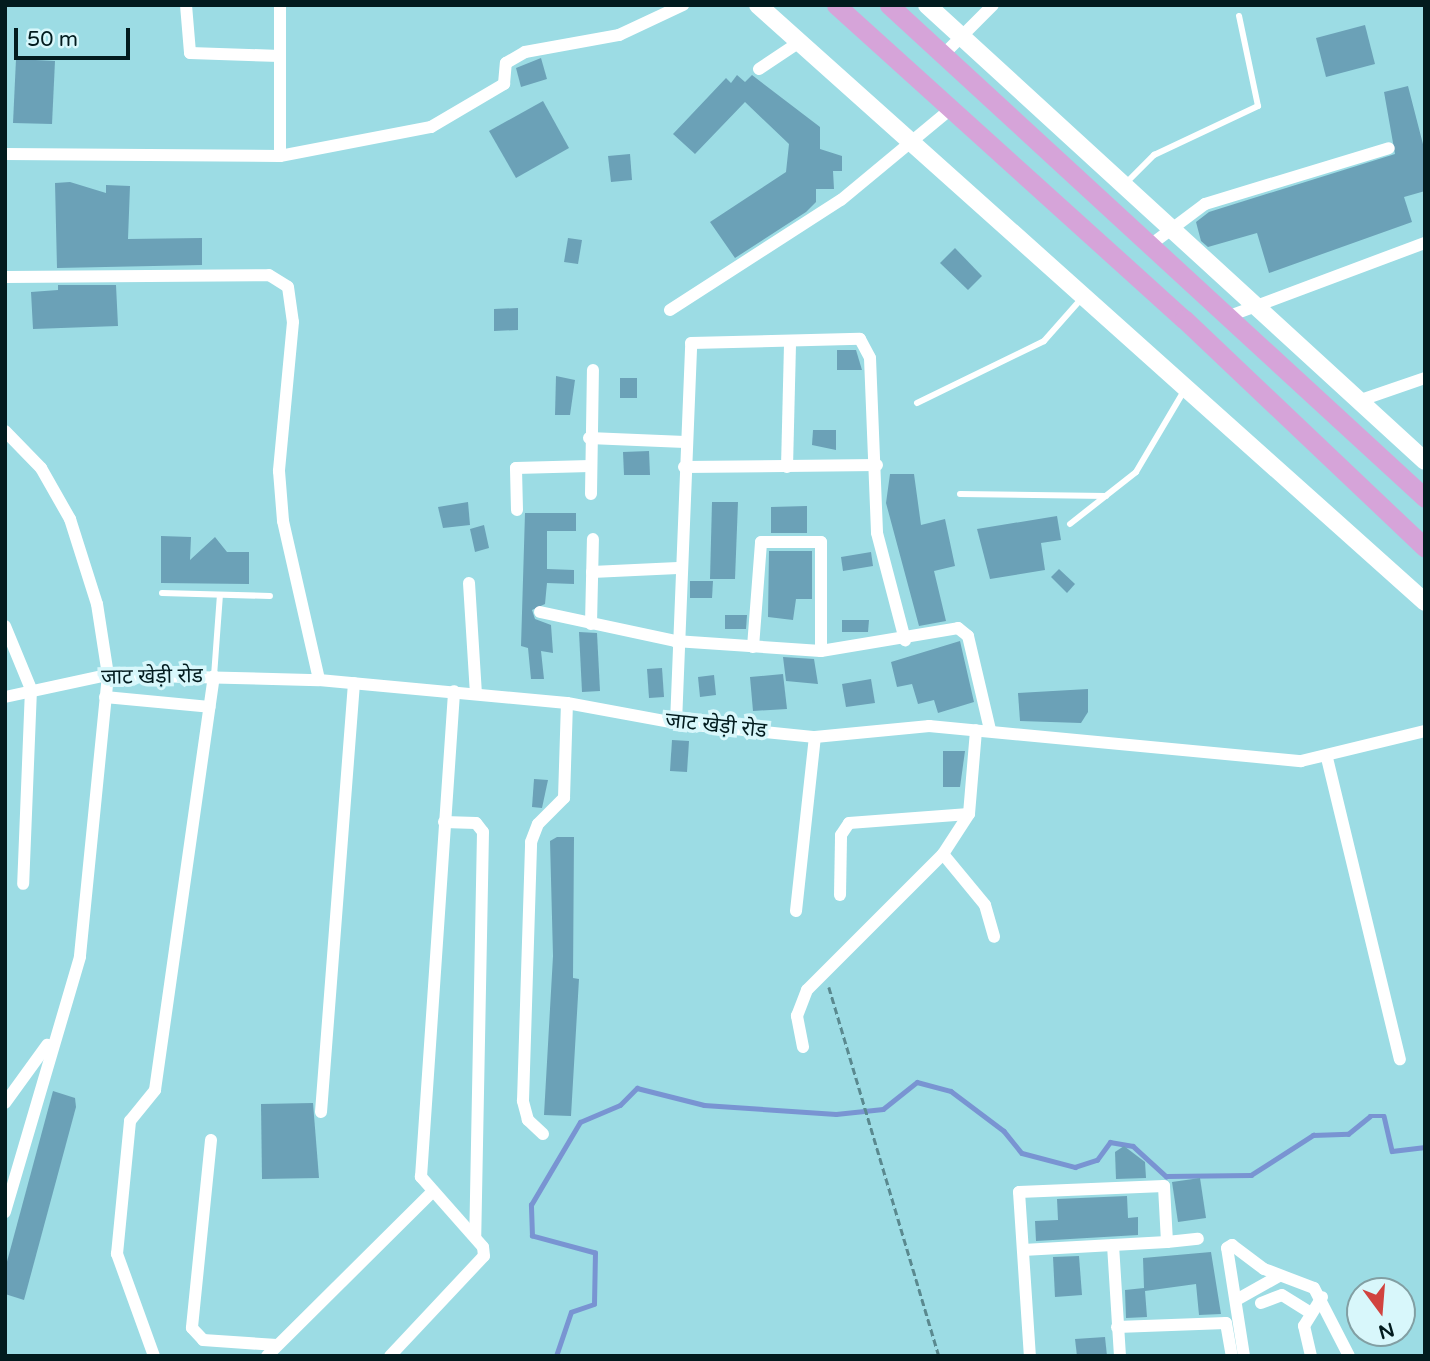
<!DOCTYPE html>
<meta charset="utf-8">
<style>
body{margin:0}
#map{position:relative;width:1430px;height:1361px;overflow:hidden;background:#9cdce4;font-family:"Varela Round","Noto Sans Devanagari",sans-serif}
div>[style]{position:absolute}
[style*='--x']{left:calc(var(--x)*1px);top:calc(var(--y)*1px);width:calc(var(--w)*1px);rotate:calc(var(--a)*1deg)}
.stream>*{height:4.5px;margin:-2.25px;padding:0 2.25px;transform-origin:2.25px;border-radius:2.25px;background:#7994d2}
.building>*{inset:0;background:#6ba1b7}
.path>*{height:2.5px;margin-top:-1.25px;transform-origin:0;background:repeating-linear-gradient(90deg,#5a898f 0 7px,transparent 0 10.5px)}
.lane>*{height:6px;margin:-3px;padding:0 3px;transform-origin:3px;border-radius:3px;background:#fff}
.street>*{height:12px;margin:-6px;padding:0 6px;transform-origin:6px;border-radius:6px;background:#fff}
.secondary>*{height:18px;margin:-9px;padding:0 9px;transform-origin:9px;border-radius:9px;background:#fff}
.primary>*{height:19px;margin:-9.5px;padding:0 9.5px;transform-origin:9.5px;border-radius:9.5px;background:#d6a4d9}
span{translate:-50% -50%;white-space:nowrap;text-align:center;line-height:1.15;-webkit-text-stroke:7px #d8f7fb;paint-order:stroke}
.street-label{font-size:21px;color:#021b1e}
.frame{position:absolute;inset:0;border:7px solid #021b1e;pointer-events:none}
.north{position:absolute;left:1346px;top:1277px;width:70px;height:70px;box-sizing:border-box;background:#d8f7fb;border:2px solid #829fa3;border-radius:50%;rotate:164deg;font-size:19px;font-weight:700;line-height:28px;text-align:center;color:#021b1e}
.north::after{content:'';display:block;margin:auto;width:24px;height:32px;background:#d1433f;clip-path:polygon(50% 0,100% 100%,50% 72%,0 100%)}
.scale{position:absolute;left:14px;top:28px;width:116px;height:32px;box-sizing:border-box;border:4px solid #021b1e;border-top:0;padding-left:9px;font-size:21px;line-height:24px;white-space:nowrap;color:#021b1e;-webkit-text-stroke:5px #d8f7fb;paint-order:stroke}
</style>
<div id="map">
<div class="stream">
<div style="--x:556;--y:1356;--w:46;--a:-71.2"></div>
<div style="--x:571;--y:1312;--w:24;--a:-19"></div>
<div style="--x:594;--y:1304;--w:51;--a:-88.9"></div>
<div style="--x:595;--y:1253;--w:65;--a:-164.9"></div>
<div style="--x:532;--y:1236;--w:31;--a:-92"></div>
<div style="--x:531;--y:1205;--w:96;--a:-59.4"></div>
<div style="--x:580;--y:1122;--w:43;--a:-23"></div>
<div style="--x:620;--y:1105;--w:24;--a:-45"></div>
<div style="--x:637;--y:1088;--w:69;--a:14.2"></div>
<div style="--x:704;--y:1105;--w:132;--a:3.9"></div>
<div style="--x:836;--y:1114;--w:47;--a:-6.1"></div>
<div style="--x:883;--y:1109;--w:43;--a:-38.5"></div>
<div style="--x:917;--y:1082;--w:35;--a:15"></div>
<div style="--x:951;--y:1091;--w:66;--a:37"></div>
<div style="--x:1004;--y:1131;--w:28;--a:51"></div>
<div style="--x:1022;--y:1153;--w:55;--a:14.8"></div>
<div style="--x:1075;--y:1167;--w:23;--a:-18"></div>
<div style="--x:1097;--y:1160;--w:22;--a:-54"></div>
<div style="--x:1110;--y:1142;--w:23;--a:10"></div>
<div style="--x:1133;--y:1146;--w:45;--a:42.3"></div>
<div style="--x:1166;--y:1176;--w:85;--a:-0.7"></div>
<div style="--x:1251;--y:1175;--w:74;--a:-32.8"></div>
<div style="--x:1313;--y:1135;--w:35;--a:-2"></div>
<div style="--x:1348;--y:1134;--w:28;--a:-39"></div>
<div style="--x:1370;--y:1116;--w:14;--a:0"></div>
<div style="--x:1384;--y:1116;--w:36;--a:77"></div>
<div style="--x:1392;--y:1151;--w:33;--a:-7"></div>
</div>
<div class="building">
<div style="clip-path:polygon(1365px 25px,1375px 64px,1326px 77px,1316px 38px)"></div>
<div style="clip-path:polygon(541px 58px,547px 79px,521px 87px,516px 68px)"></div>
<div style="clip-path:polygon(16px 59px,55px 61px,52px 124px,13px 123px)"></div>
<div style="clip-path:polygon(737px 75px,745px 82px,752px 75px,820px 127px,820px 149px,842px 156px,842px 171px,833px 171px,834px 189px,816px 189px,816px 202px,806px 212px,735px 258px,710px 222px,786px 172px,789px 144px,745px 102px,695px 154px,673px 134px,726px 78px,731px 83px)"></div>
<div style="clip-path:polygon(1408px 86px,1425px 152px,1425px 191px,1404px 197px,1412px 222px,1269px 273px,1257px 233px,1208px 247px,1201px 241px,1196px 222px,1209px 212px,1395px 154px,1384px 92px)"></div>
<div style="clip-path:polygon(543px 101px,569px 148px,516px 178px,489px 131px)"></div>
<div style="clip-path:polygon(630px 154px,632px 180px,611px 182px,608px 156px)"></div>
<div style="clip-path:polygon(70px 182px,106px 193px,106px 185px,130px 186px,128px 239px,202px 238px,202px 265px,57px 268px,55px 183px)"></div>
<div style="clip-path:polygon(568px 238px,582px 240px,578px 264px,564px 262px)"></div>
<div style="clip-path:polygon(955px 248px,982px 276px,968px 290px,940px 263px)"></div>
<div style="clip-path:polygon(58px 285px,116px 285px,118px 326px,33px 329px,31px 292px,58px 290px)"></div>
<div style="clip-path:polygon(518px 308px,518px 330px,494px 331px,494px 309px)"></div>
<div style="clip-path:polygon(837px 350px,856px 350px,862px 370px,837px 370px)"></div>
<div style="clip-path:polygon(556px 376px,575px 380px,570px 415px,555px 415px)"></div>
<div style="clip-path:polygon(620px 378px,637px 378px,637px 398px,620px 398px)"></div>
<div style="clip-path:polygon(813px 430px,836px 430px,836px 450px,812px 445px)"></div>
<div style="clip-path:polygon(649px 451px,650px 475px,624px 475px,623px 452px)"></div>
<div style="clip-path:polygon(890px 474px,914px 474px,921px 525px,945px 519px,955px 566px,934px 571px,946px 621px,919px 626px,886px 503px)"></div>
<div style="clip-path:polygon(468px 502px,470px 525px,443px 528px,438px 507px)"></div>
<div style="clip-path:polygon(712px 502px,738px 502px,735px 579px,710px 579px)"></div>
<div style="clip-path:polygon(807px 506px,807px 533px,771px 533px,771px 507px)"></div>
<div style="clip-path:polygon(525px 513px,576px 513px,576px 531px,547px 531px,547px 569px,574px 570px,574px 584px,547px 583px,545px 604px,532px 610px,535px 619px,551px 625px,553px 653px,541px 651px,544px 679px,531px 679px,528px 648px,521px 646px)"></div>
<div style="clip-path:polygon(1057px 516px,1061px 540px,1041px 543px,1045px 570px,990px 579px,977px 529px)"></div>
<div style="clip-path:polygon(484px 525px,489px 548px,475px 552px,470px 529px)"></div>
<div style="clip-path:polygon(161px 536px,191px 537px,190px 560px,215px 537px,227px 552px,249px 552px,249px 584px,161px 583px)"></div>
<div style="clip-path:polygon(769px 551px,812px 551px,812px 599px,796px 599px,793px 620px,768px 617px)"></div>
<div style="clip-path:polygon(871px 552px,873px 566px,843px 571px,841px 557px)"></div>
<div style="clip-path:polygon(1059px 569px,1075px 584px,1067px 593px,1051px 577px)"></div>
<div style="clip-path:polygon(690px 581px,713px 581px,712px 598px,690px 598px)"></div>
<div style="clip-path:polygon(725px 615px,747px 615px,746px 629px,725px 629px)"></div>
<div style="clip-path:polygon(842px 620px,869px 620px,868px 632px,842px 632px)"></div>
<div style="clip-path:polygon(579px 632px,597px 633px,600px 691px,582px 692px)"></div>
<div style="clip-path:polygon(960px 641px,974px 702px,938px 713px,934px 700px,918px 704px,912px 684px,897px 687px,891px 662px)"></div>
<div style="clip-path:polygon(783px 657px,814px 659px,818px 684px,786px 681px)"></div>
<div style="clip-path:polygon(662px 668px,664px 697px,649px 698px,647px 669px)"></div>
<div style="clip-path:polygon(783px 674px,787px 709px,753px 711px,750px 677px)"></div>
<div style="clip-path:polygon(714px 675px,716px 695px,700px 697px,698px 677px)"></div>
<div style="clip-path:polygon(871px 679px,875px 703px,846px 707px,842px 684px)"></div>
<div style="clip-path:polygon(1088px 689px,1088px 712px,1081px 723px,1020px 721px,1018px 693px)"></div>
<div style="clip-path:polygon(672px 740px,689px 741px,687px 772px,670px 771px)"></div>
<div style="clip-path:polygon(943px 751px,965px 751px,960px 787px,943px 787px)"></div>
<div style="clip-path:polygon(534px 779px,548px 780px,542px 808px,532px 807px)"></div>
<div style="clip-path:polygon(557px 837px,574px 837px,573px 978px,579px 979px,571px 1116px,544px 1115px,553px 956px,550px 841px)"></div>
<div style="clip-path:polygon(53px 1091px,75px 1098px,76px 1107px,24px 1300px,5px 1294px,5px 1269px)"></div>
<div style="clip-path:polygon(313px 1103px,319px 1178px,262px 1179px,261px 1104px)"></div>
<div style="clip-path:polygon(1124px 1146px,1145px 1162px,1146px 1178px,1116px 1179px,1115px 1152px)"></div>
<div style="clip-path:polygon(1200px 1178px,1206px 1218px,1178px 1222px,1172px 1182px)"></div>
<div style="clip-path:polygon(1127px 1196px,1128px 1218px,1138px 1217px,1138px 1235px,1036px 1241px,1035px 1221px,1058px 1220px,1057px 1199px)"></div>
<div style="clip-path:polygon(1211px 1252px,1221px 1314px,1199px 1315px,1196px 1284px,1145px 1291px,1147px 1317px,1126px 1318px,1125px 1290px,1144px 1288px,1143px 1258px)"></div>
<div style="clip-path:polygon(1079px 1256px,1082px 1295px,1055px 1297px,1053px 1257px)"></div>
<div style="clip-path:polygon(1105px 1337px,1107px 1356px,1077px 1356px,1075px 1339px)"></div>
</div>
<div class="path">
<div style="--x:829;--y:987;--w:385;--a:73.4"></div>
</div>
<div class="lane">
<div style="--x:1126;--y:183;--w:40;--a:-45"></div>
<div style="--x:1154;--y:155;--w:115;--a:-25.2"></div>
<div style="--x:1258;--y:106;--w:92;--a:-101.9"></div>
<div style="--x:917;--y:403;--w:141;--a:-26"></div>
<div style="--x:1044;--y:341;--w:57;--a:-48.5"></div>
<div style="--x:960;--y:494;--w:146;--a:0.8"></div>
<div style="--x:1070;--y:524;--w:84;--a:-38.2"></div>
<div style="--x:1136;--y:472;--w:96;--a:-59.4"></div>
<div style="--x:162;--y:593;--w:108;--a:1.6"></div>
<div style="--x:214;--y:676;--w:81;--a:-85.8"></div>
</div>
<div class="street">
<div style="--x:186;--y:5;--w:48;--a:85.2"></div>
<div style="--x:190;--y:53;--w:90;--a:1.9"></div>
<div style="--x:946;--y:52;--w:66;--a:-45"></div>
<div style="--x:759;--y:69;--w:50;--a:-33.7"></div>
<div style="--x:5;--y:154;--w:275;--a:0.4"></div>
<div style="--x:280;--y:156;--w:151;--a:-90"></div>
<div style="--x:280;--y:156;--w:154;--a:-10.9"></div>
<div style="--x:431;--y:127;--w:85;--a:-30.5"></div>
<div style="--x:504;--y:84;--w:21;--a:-85"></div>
<div style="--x:506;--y:63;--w:22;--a:-30"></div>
<div style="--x:525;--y:52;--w:96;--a:-10.3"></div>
<div style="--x:619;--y:35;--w:71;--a:-25.1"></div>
<div style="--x:1153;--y:243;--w:65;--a:-36.9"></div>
<div style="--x:1205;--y:204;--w:192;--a:-16.9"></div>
<div style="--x:5;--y:277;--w:264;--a:-0.4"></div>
<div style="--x:269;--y:275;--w:22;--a:32"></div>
<div style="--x:288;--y:287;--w:35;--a:82"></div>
<div style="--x:293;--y:322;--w:150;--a:95.4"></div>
<div style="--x:279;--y:471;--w:50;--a:85.4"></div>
<div style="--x:283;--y:521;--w:163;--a:77.2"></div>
<div style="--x:670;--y:310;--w:203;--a:-32.8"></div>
<div style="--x:841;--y:200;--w:144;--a:-39.7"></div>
<div style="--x:1232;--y:315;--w:206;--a:-20.5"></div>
<div style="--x:1361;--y:400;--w:68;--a:-19"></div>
<div style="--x:5;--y:431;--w:52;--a:45.8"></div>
<div style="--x:41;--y:468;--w:59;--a:60.4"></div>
<div style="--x:70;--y:519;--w:89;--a:72.4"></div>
<div style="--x:97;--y:604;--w:72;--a:81.2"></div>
<div style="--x:108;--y:675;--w:283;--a:95.7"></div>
<div style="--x:80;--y:957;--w:266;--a:106.4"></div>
<div style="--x:589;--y:438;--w:96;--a:2.4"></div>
<div style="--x:684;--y:467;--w:193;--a:-0.6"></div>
<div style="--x:787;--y:467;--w:126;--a:-88.6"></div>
<div style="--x:591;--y:494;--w:124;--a:-89.1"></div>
<div style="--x:517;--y:510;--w:42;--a:-91.4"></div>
<div style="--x:516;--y:468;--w:74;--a:-1.5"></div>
<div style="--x:592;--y:572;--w:86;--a:-2.7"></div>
<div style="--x:469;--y:583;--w:110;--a:86.4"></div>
<div style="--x:540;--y:612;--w:138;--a:12.1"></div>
<div style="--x:675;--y:641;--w:146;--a:3.9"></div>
<div style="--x:821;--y:651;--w:139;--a:-9.5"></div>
<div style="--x:958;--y:628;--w:13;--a:39"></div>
<div style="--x:968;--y:636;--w:97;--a:76.8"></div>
<div style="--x:591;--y:624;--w:85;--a:-88.7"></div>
<div style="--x:5;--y:626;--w:68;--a:67.6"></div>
<div style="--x:31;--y:689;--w:195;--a:92.3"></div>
<div style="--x:753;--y:647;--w:105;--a:-85.6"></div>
<div style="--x:761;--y:542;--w:60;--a:0"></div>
<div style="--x:821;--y:542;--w:109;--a:90"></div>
<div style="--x:5;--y:697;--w:105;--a:-12.1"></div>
<div style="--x:108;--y:675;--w:211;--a:1.4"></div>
<div style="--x:319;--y:680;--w:249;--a:5.3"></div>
<div style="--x:567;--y:703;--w:111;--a:10.4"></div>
<div style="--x:676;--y:723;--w:140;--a:5.8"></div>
<div style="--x:815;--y:737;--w:115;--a:-5.5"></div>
<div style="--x:929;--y:726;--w:374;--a:5.4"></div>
<div style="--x:1301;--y:761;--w:128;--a:-13.6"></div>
<div style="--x:105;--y:697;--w:105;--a:5.4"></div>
<div style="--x:676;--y:723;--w:380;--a:-87.7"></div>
<div style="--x:691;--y:343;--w:169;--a:-1.4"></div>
<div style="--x:860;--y:339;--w:21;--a:62"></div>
<div style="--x:870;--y:358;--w:175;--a:87.7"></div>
<div style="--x:877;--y:533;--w:111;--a:75.3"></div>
<div style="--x:1327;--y:758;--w:310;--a:76.4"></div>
<div style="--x:444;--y:822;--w:32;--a:2"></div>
<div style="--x:476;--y:823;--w:11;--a:52"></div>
<div style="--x:483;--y:832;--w:405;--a:91.1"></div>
<div style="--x:943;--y:854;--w:66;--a:50.5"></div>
<div style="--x:985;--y:905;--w:33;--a:74"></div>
<div style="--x:840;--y:895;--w:60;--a:-89"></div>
<div style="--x:841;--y:835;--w:14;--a:-56"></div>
<div style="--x:849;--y:823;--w:120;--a:-4.3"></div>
<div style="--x:796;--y:911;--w:175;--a:-83.8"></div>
<div style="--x:803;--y:1047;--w:32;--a:-101"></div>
<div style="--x:797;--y:1016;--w:28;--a:-69"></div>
<div style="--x:807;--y:990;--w:192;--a:-45"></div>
<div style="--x:943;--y:854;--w:48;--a:-57"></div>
<div style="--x:969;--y:814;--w:84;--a:-85.2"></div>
<div style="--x:5;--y:1103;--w:72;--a:-54.1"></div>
<div style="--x:321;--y:1112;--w:430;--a:-85.6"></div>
<div style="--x:543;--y:1134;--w:21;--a:-137"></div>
<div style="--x:528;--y:1120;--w:20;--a:-105"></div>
<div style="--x:523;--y:1101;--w:259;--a:-88.2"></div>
<div style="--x:531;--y:842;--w:19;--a:-69"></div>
<div style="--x:538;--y:824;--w:37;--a:-45"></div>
<div style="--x:564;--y:798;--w:95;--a:-88.2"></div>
<div style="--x:211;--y:1140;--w:189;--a:95.8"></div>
<div style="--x:192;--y:1328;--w:16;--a:47"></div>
<div style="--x:203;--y:1340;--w:74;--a:3.9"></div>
<div style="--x:1167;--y:1242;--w:31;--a:-6"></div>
<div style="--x:1113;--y:1245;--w:111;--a:86.4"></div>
<div style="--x:1023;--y:1250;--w:144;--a:-3.2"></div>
<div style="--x:1167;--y:1242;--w:56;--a:-93.1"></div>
<div style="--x:1164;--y:1186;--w:145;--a:177.6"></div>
<div style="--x:1019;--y:1192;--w:164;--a:86.2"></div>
<div style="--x:1238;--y:1299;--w:47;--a:-29.3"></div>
<div style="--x:1261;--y:1303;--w:22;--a:-21"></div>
<div style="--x:1282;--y:1295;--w:31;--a:32"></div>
<div style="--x:1117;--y:1327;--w:109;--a:-2.1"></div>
<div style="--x:1226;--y:1323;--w:34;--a:80"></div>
<div style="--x:154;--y:1356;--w:109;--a:-109.9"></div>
<div style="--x:117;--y:1254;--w:134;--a:-84.4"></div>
<div style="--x:130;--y:1121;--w:40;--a:-51"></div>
<div style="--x:155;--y:1090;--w:418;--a:-81.9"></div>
<div style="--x:267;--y:1356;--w:231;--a:-44.8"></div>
<div style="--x:390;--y:1356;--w:137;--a:-46.8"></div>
<div style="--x:484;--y:1256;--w:9;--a:-96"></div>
<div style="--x:483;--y:1247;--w:94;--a:-131.5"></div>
<div style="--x:421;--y:1177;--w:487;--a:-86.1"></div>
<div style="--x:1244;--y:1356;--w:109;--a:-98.9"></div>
<div style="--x:1227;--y:1248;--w:6;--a:-31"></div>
<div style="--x:1232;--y:1245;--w:40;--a:37"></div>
<div style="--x:1264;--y:1269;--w:53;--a:20.8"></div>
<div style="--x:1314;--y:1288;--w:76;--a:62.8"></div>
<div style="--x:1311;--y:1356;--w:31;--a:-103"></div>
<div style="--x:1304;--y:1326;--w:34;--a:-58"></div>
</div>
<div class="secondary">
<div style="--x:758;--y:5;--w:895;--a:41.83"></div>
<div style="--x:927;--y:5;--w:675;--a:42.48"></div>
</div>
<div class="primary">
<div style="--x:836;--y:5;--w:469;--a:42.1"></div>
<div style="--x:1184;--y:319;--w:332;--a:43.5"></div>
<div style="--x:889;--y:5;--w:728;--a:42.61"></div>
</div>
<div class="street-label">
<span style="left:152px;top:677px;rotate:-1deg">जाट खेड़ी रोड</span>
<span style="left:716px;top:726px;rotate:6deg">जाट खेड़ी रोड</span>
</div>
<div class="frame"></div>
<div class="north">N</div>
<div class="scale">50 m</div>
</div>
